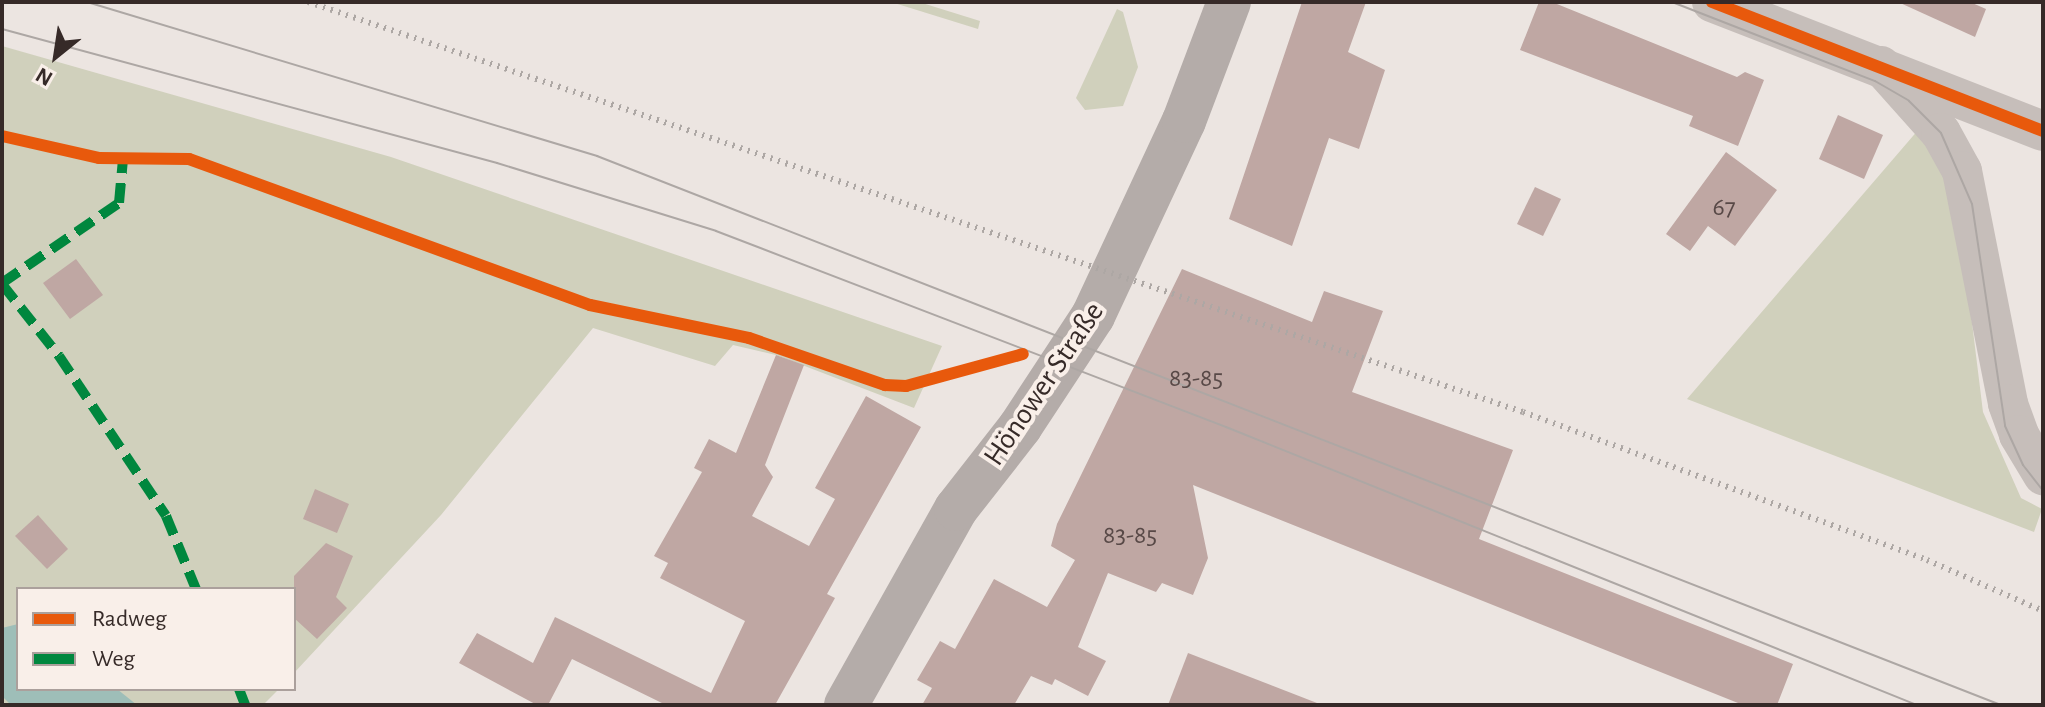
<!DOCTYPE html>
<html>
<head>
<meta charset="utf-8">
<style>
  body { margin:0 }
  #map { position:relative; width:2045px; height:707px; overflow:hidden; background:#ece5e1; font-family:"Alegreya Sans",sans-serif }
  div>[style] { position:absolute }
  [style*='--x'] { left:calc(var(--x)*1px); top:calc(var(--y)*1px); width:calc(var(--w)*1px); rotate:calc(var(--a)*1deg) }
  .green>* { inset:0; background:#d0d0bc }
  .water>* { inset:0; background:#9ebeb8 }
  .building>* { inset:0; background:#bfa7a3 }
  .minor>* { height:40px; margin:-20px; padding:0 20px; transform-origin:20px; border-radius:20px; background:#c6beba }
  .major>* { height:44px; margin:-22px; padding:0 22px; transform-origin:22px; border-radius:22px; background:#b4aca9 }
  .tram>* { height:2px; margin:-1px; padding:0 1px; transform-origin:1px; border-radius:1px; background:#ada7a4 }
  .rail>* { height:6px; margin-top:-3px; transform-origin:0; background:repeating-linear-gradient(90deg,#ada7a4 0 2px,transparent 0 8px) }
  .quiet>* { height:10px; margin-top:-5px; transform-origin:0; background:repeating-linear-gradient(90deg,#00873e 0 20px,transparent 0 30px) }
  .cycleway>* { height:12px; margin:-6px; padding:0 6px; transform-origin:6px; border-radius:6px; background:#e8590c }
  span { translate:-50% -50%; white-space:nowrap; text-align:center; line-height:1.15; -webkit-text-stroke:8px #f9efe9; paint-order:stroke }
  .number-label { font-size:26px; color:#584947 }
  .number-label span { -webkit-text-stroke-width:0 }
  .street-label { font-size:30px; color:#362a28 }
  .frame { position:absolute; inset:0; border:4px solid #362a28; pointer-events:none }
  .legend { position:absolute; left:16px; top:587px; width:280px; height:104px; box-sizing:border-box; background:#f9efe9; border:2px solid #aba09c; margin:0; padding:10px 14px; list-style:none; font-size:24px; color:#362a28 }
  .legend li { display:flex; align-items:center; gap:16px; height:40px }
  .legend b { width:40px; border:2px solid #aba09c }
  .north { position:absolute; left:16px; top:16px; width:80px; height:80px; -webkit-text-stroke:6px #f9efe9; paint-order:stroke; rotate:210deg; font-size:22px; font-weight:700; line-height:32px; text-align:center; color:#362a28 }
  .north::after { content:''; display:block; margin:auto; width:28px; height:36px; background:#362a28; clip-path:polygon(50% 0,100% 100%,50% 72%,0 100%) }
</style>
</head>
<body>
<div id="map">
  <div class="green">
    <i style="clip-path:polygon(891px 2px,919px 2px,980px 21px,978px 29px)"></i>
    <i style="clip-path:polygon(1117px 9px,1123px 12px,1138px 67px,1123px 106px,1085px 110px,1076px 98px)"></i>
    <i style="clip-path:polygon(2px 46px,391px 157px,942px 346px,914px 408px,776px 355px,733px 345px,715px 366px,593px 328px,441px 515px,294px 673px,294px 589px,18px 589px,18px 689px,279px 689px,263px 705px,2px 705px)"></i>
    <i style="clip-path:polygon(1919px 129px,1941px 159px,1959px 217px,1983px 412px,2021px 498px,2042px 509px,2034px 532px,1687px 399px)"></i>
  </div>
  <div class="water">
    <i style="clip-path:polygon(18px 624px,18px 689px,117px 689px,137px 705px,11px 705px,2px 696px,2px 628px)"></i>
  </div>
  <div class="building">
    <i style="clip-path:polygon(1302px 2px,1366px 2px,1348px 52px,1385px 70px,1359px 149px,1329px 138px,1292px 246px,1229px 219px)"></i>
    <i style="clip-path:polygon(1539px 2px,1552px 2px,1737px 77px,1745px 72px,1764px 80px,1738px 146px,1689px 126px,1693px 116px,1520px 50px)"></i>
    <i style="clip-path:polygon(1898px 2px,1970px 2px,1986px 9px,1975px 37px)"></i>
    <i style="clip-path:polygon(1838px 115px,1883px 135px,1864px 179px,1819px 159px)"></i>
    <i style="clip-path:polygon(1726px 152px,1777px 190px,1735px 246px,1708px 226px,1690px 251px,1666px 234px)"></i>
    <i style="clip-path:polygon(1535px 187px,1561px 199px,1543px 236px,1517px 224px)"></i>
    <i style="clip-path:polygon(76px 259px,103px 295px,70px 319px,43px 283px)"></i>
    <i style="clip-path:polygon(1182px 269px,1312px 322px,1324px 291px,1383px 311px,1352px 392px,1513px 450px,1479px 539px,1793px 664px,1777px 705px,1743px 705px,1193px 485px,1208px 558px,1193px 595px,1162px 583px,1156px 592px,1108px 573px,1078px 647px,1106px 661px,1088px 696px,1055px 679px,1052px 685px,1031px 676px,1014px 705px,922px 705px,932px 688px,917px 680px,940px 641px,955px 649px,994px 579px,1047px 607px,1075px 560px,1051px 546px,1057px 524px)"></i>
    <i style="clip-path:polygon(776px 355px,804px 365px,765px 465px,773px 477px,752px 516px,809px 546px,835px 499px,815px 488px,866px 396px,921px 427px,827px 594px,835px 598px,775px 705px,666px 705px,572px 659px,548px 705px,537px 705px,459px 663px,477px 633px,533px 663px,555px 617px,711px 693px,745px 621px,660px 578px,668px 563px,654px 556px,702px 472px,694px 468px,709px 439px,736px 453px)"></i>
    <i style="clip-path:polygon(315px 489px,349px 504px,337px 533px,303px 519px)"></i>
    <i style="clip-path:polygon(38px 515px,68px 549px,47px 569px,15px 536px)"></i>
    <i style="clip-path:polygon(326px 543px,353px 556px,336px 597px,347px 608px,317px 639px,294px 618px,294px 576px)"></i>
    <i style="clip-path:polygon(1188px 653px,1317px 703px,1316px 705px,1168px 705px)"></i>
  </div>
  <div class="minor">
    <i style="--x:1712;--y:2;--w:355;--a:21.3"></i>
    <i style="--x:1881;--y:66;--w:90;--a:48.2"></i>
    <i style="--x:1941;--y:133;--w:43;--a:61.1"></i>
    <i style="--x:1962;--y:171;--w:237;--a:78.8"></i>
    <i style="--x:2008;--y:404;--w:33;--a:70"></i>
    <i style="--x:2019;--y:435;--w:47;--a:59"></i>
  </div>
  <div class="major">
    <i style="--x:846;--y:705;--w:225;--a:-60.7"></i>
    <i style="--x:956;--y:509;--w:104;--a:-52"></i>
    <i style="--x:1020;--y:427;--w:133;--a:-56.7"></i>
    <i style="--x:1093;--y:316;--w:215;--a:-65"></i>
    <i style="--x:1184;--y:121;--w:127;--a:-69.3"></i>
  </div>
  <div class="tram">
    <i style="--x:87;--y:2;--w:533;--a:16.8"></i>
    <i style="--x:597;--y:156;--w:1508;--a:21.36"></i>
    <i style="--x:1672;--y:2;--w:218;--a:21.3"></i>
    <i style="--x:1875;--y:81;--w:39;--a:30"></i>
    <i style="--x:1909;--y:101;--w:45;--a:45"></i>
    <i style="--x:1941;--y:133;--w:77;--a:66.4"></i>
    <i style="--x:1972;--y:204;--w:224;--a:81.5"></i>
    <i style="--x:2005;--y:426;--w:43;--a:65.2"></i>
    <i style="--x:2023;--y:465;--w:33;--a:52"></i>
    <i style="--x:1719;--y:2;--w:348;--a:21.3"></i>
    <i style="--x:2;--y:29;--w:513;--a:15.15"></i>
    <i style="--x:497;--y:163;--w:229;--a:17.2"></i>
    <i style="--x:716;--y:231;--w:546;--a:21.02"></i>
    <i style="--x:1226;--y:427;--w:745;--a:21.92"></i>
  </div>
  <div class="rail">
    <i style="--x:308;--y:2;--w:1282;--a:18.65"></i>
    <i style="--x:1523;--y:412;--w:430;--a:20.1"></i>
    <i style="--x:1927;--y:560;--w:127;--a:23.7"></i>
  </div>
  <div class="quiet">
    <i style="--x:2;--y:283;--w:142;--a:-34.4"></i>
    <i style="--x:119;--y:203;--w:44;--a:-84.8"></i>
    <i style="--x:2;--y:284;--w:92;--a:51.6"></i>
    <i style="--x:59;--y:356;--w:192;--a:56.2"></i>
    <i style="--x:166;--y:516;--w:79;--a:67.7"></i>
    <i style="--x:239;--y:689;--w:17;--a:69"></i>
  </div>
  <div class="cycleway">
    <i style="--x:1712;--y:2;--w:355;--a:21.3"></i>
    <i style="--x:2;--y:136;--w:99;--a:12.8"></i>
    <i style="--x:99;--y:158;--w:90;--a:0.6"></i>
    <i style="--x:189;--y:159;--w:427;--a:20"></i>
    <i style="--x:590;--y:305;--w:162;--a:11.7"></i>
    <i style="--x:749;--y:338;--w:144;--a:19.1"></i>
    <i style="--x:885;--y:385;--w:21;--a:3"></i>
    <i style="--x:906;--y:386;--w:121;--a:-15.3"></i>
  </div>
  <div class="number-label">
    <span style="left:1724px;top:208px">67</span>
    <span style="left:1196px;top:379px">83-85</span>
    <span style="left:1130px;top:536px">83-85</span>
  </div>
  <div class="street-label">
    <span style="left:1044px;top:384px;rotate:-56deg">Hönower Straße</span>
  </div>
  <div class="frame"></div>
  <ul class="legend">
  <li><b style="height:10px;background:#e8590c"></b>Radweg</li>
  <li><b style="height:10px;background:#00873e"></b>Weg</li>
  </ul>
  <div class="north">N</div>
</div>
</body>
</html>
